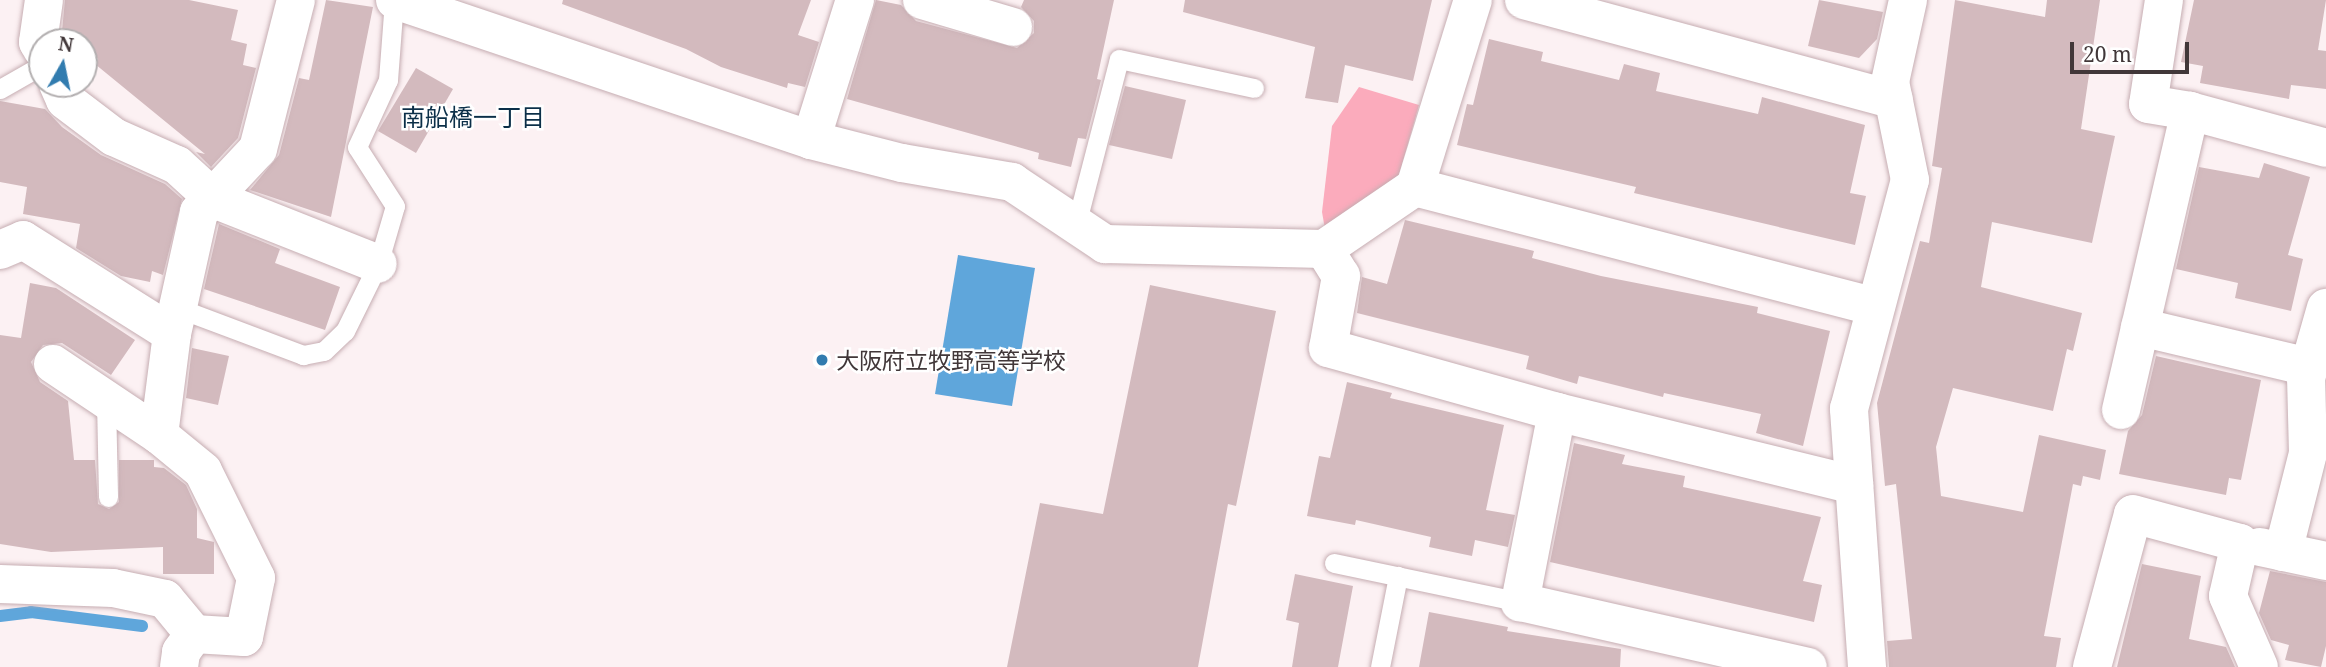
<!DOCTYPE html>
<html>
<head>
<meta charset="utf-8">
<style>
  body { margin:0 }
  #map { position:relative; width:2326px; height:667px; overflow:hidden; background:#fcf1f3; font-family:"Noto Serif","Noto Sans JP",serif }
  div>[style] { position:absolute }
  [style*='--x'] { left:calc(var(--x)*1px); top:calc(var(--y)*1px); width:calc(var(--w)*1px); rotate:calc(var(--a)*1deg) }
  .green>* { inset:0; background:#fbabbc }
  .water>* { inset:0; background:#5fa6db }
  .stream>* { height:12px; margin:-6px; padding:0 6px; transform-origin:6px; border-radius:6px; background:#5fa6db }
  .building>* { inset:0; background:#d3babe }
  .roads { filter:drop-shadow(0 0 2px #c6adb2) drop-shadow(0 0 2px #c6adb2) }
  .service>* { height:19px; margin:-9.5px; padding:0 9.5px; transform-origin:9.5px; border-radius:9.5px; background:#fff }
  .minor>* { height:38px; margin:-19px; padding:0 19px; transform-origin:19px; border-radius:19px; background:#fff }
  .dots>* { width:19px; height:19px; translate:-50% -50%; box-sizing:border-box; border:4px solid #fff; border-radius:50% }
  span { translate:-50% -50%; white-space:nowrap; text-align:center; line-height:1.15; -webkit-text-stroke:5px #fff; paint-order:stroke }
  .poi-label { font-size:23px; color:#413739 }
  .left { translate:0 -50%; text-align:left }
  .neighbourhood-label { font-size:24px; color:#0b2f48 }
  .north { position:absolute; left:28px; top:28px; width:70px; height:70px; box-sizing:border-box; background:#fff; border:2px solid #b3afb0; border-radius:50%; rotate:9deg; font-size:19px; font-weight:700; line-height:28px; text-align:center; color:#413739 }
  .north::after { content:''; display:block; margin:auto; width:24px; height:32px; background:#327caf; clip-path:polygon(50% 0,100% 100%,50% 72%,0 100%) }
  .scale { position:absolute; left:2070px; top:42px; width:119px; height:32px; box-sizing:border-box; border:4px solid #413739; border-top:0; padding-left:9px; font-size:21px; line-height:24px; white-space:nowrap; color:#413739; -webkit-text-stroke:5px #fff; paint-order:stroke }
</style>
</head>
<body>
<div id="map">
  <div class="green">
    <i style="clip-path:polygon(1359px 87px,1419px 105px,1399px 175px,1325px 229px,1322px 212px,1332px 126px)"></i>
  </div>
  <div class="water">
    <i style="clip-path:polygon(958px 255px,1035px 268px,1012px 406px,935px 394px)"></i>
  </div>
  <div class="stream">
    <i style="--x:0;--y:616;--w:31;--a:-7"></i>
    <i style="--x:31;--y:612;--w:112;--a:7.2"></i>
  </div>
  <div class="building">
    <i style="clip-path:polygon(65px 0,189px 0,238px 10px,231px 40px,247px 44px,243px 65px,256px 68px,238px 138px,211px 167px,196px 152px,205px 154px,95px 64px,98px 59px,84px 48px,84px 42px,76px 42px,62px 31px)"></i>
    <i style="clip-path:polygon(326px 0,373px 7px,331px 217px,250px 190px,279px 155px,299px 78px,309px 80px)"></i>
    <i style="clip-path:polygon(563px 0,811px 0,798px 35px,819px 42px,805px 87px,788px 83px,787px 88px,721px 67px,686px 49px,562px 4px)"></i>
    <i style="clip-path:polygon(876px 0,901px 5px,916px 21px,1017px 48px,1034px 33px,1034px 21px,1021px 7px,1024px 0,1114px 0,1097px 79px,1101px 80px,1086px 139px,1078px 138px,1071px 167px,1038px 159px,1039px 153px,847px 99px)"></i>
    <i style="clip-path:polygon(1185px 0,1432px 0,1413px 81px,1345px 65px,1338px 103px,1305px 98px,1315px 47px,1183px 12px)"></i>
    <i style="clip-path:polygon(1819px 0,1883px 12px,1877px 39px,1859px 58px,1808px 46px)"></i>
    <i style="clip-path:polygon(1955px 0,2045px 17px,2047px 0,2100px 0,2081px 129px,2115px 136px,2092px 243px,1992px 222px,1981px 287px,2082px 313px,2073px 351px,2067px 349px,2053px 411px,1953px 388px,1936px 447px,1941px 496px,2023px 512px,2039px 435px,2106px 450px,2100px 480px,2083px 476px,2081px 486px,2073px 484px,2044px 636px,2061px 638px,2056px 667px,1889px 667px,1887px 641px,1912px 639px,1896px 484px,1885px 486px,1877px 403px,1920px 241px,1929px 243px,1942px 168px,1932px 166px)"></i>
    <i style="clip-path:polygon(2194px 0,2326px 0,2318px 50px,2326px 51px,2326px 89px,2291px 85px,2289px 99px,2200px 83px,2203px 66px,2181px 62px)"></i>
    <i style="clip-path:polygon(1489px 39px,1543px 52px,1541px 61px,1619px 80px,1624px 64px,1660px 73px,1656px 91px,1758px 114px,1762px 97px,1865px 125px,1850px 193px,1866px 196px,1855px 245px,1634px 193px,1636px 187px,1457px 145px,1467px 104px,1473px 105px)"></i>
    <i style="clip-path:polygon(416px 68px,453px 89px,416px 153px,378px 131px)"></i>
    <i style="clip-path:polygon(1125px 86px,1186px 100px,1172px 159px,1109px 145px)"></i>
    <i style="clip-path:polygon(0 101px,45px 109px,62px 127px,101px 155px,165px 184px,182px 199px,163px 275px,152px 271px,150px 282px,121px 276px,76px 248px,80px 224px,23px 214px,27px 187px,0 182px)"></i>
    <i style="clip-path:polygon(2264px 163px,2310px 177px,2288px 255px,2303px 259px,2291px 311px,2235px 298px,2238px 283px,2176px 269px,2199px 167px,2259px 178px)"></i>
    <i style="clip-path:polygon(1405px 220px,1534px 251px,1532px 258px,1601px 276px,1758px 307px,1757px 313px,1830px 331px,1803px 446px,1756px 433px,1761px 414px,1664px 393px,1663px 397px,1579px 376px,1577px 384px,1526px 369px,1529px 356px,1357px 313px,1362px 277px,1387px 284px)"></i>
    <i style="clip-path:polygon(219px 224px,280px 249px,275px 263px,340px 287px,325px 330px,204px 289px)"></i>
    <i style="clip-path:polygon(30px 283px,56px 288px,135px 340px,111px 375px,62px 343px,43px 345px,31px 362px,40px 382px,68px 401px,74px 460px,95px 460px,98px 504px,109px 509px,119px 502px,119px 460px,154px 460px,154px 467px,164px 468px,186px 485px,197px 509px,197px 538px,214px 542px,214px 574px,163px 574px,163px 547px,51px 552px,0 544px,0 335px,21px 338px)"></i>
    <i style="clip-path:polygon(1150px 285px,1276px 311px,1236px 506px,1228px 504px,1198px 667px,1007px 667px,1040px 503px,1103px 514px)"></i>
    <i style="clip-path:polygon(192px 348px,229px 356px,218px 405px,186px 398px)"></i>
    <i style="clip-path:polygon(2156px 356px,2261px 380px,2241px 480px,2229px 478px,2226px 495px,2119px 474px,2128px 431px,2142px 415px)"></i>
    <i style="clip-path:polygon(1347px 382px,1392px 393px,1390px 398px,1504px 425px,1486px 510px,1515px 515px,1508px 547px,1475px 540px,1472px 556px,1429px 547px,1431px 537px,1356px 520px,1355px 525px,1307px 516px,1319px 456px,1330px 458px)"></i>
    <i style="clip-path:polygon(1574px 443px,1625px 455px,1622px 464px,1685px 476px,1683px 487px,1821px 517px,1803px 581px,1822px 585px,1814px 622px,1550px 562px)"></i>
    <i style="clip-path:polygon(2142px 564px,2201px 576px,2189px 639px,2226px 647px,2235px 667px,2117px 667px)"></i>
    <i style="clip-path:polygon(2270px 571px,2326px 582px,2326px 646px,2321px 667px,2285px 660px,2289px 645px,2271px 640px,2259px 613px)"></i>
    <i style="clip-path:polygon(1295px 574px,1353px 586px,1338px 667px,1292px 667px,1299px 623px,1286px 620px)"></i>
    <i style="clip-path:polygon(1429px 612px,1508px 627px,1507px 631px,1621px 649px,1620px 667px,1419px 667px)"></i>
  </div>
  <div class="roads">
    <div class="service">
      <i style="--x:0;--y:89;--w:48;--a:-29.7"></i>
      <i style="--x:1076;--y:225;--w:171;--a:-75.5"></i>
      <i style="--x:1119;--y:59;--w:138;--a:12.1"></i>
      <i style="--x:178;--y:308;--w:134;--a:20.6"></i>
      <i style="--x:303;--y:355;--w:21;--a:-11"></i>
      <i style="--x:324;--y:351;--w:29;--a:-44"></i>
      <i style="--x:345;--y:331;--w:75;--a:-63.8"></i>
      <i style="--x:378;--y:264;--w:60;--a:-73.7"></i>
      <i style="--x:395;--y:206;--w:70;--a:-122.8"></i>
      <i style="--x:357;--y:147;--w:74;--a:-65.2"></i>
      <i style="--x:388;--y:80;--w:80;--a:-85.7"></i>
      <i style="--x:106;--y:400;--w:97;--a:88.8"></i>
      <i style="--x:1334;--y:563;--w:190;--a:11.8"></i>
      <i style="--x:1380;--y:667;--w:93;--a:-78.8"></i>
    </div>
    <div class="minor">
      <i style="--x:395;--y:0;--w:439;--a:18.6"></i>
      <i style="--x:811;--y:140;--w:147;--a:-72.6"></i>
      <i style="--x:922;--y:0;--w:95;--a:16.5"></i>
      <i style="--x:1524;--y:0;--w:383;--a:15.1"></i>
      <i style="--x:2164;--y:0;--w:105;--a:98.7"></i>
      <i style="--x:2148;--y:104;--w:43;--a:9.5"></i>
      <i style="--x:2190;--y:111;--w:141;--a:15.2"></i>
      <i style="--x:42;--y:49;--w:8;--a:-120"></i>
      <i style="--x:38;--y:42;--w:42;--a:-81.9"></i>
      <i style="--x:58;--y:84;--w:17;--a:66"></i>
      <i style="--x:65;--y:100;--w:61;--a:37.1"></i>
      <i style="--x:114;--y:137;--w:69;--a:24"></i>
      <i style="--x:177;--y:165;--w:50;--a:42.6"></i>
      <i style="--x:214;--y:199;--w:176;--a:21.6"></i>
      <i style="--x:811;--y:140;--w:94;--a:14.2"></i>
      <i style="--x:902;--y:163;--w:112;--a:9.8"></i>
      <i style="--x:1012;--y:182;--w:112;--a:33.7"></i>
      <i style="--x:1105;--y:244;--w:219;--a:1.3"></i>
      <i style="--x:1324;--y:249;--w:32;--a:58"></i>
      <i style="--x:1341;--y:276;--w:73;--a:100.2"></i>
      <i style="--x:1328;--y:348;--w:238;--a:15.6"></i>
      <i style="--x:1557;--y:412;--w:194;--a:101"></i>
      <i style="--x:1520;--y:602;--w:295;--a:12.7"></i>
      <i style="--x:1415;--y:187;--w:476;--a:14.6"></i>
      <i style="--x:1324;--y:249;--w:110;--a:-34.3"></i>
      <i style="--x:1415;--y:187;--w:196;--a:-72.8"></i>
      <i style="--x:0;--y:250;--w:25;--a:-23"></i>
      <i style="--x:23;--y:240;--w:176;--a:32.2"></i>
      <i style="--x:2140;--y:327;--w:174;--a:13.3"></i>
      <i style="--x:53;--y:364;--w:128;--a:33.8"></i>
      <i style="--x:2121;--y:410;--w:307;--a:-77"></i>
      <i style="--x:1557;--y:412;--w:306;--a:13.8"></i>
      <i style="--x:2260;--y:547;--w:67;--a:12"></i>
      <i style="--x:2283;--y:552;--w:102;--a:-75.8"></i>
      <i style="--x:2308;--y:453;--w:75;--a:-91.5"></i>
      <i style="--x:2306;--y:378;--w:73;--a:-74.1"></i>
      <i style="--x:0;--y:584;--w:113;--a:2"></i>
      <i style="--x:113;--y:588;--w:53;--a:11.9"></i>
      <i style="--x:165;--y:599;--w:45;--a:50.4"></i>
      <i style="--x:194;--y:634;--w:50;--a:3.4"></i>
      <i style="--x:244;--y:637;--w:60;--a:-78.5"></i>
      <i style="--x:256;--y:578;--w:119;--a:-116.4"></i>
      <i style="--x:203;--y:471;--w:57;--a:-140.7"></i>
      <i style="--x:159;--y:435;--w:102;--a:-82.7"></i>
      <i style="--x:172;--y:334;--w:125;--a:-77.5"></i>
      <i style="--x:199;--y:212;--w:86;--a:-46.9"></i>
      <i style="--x:258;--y:149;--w:154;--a:-75.7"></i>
      <i style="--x:179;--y:667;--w:15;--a:-82"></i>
      <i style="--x:181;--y:652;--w:22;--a:-54"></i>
      <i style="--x:1867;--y:667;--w:259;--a:-94"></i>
      <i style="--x:1849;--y:409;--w:237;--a:-75.1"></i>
      <i style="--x:1910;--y:180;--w:100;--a:-101.5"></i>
      <i style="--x:1890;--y:82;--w:84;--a:-77.6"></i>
      <i style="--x:2092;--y:667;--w:158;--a:-75"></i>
      <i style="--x:2133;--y:514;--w:111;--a:15.2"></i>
      <i style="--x:2240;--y:543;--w:54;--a:102.8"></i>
      <i style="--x:2228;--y:596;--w:77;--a:66.4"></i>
    </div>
  </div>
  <div class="dots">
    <i style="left:822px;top:360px;background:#327caf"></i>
  </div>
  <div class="poi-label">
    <span class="left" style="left:836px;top:360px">大阪府立牧野高等学校</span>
  </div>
  <div class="neighbourhood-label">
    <span style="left:473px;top:117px">南船橋一丁目</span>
  </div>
  <div class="north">N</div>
  <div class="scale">20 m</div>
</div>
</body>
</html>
